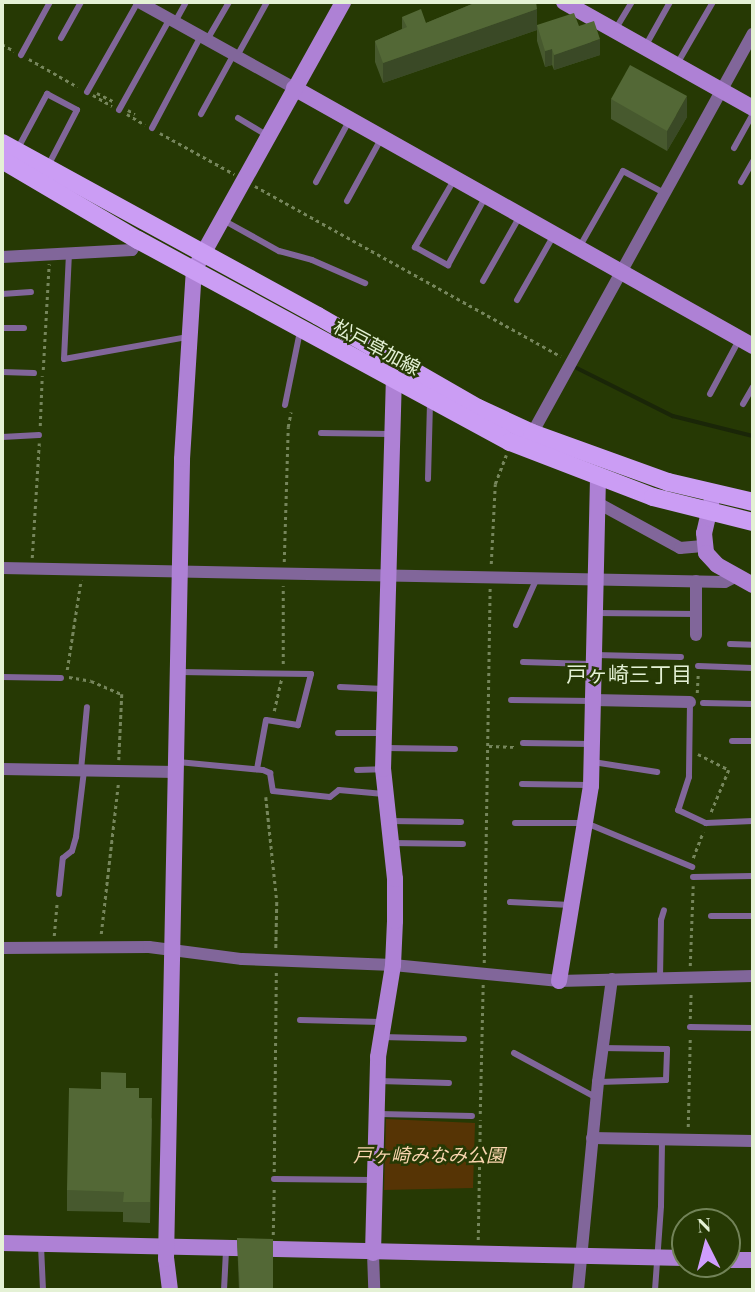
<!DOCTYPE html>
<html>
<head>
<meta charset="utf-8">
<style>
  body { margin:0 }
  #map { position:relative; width:755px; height:1292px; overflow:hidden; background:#263904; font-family:"Playfair Display","Noto Sans JP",serif }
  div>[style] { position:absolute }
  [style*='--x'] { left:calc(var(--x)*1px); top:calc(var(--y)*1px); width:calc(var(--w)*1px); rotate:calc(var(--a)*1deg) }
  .green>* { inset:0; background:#563405 }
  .stream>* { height:3.5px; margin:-1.75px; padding:0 1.75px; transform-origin:1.75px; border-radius:1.75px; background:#1a2608 }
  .path>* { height:2.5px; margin-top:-1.25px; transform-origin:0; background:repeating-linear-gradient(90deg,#76865c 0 3.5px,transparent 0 7px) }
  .lane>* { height:6px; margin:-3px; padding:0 3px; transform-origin:3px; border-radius:3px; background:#81669a }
  .street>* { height:12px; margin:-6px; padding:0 6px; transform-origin:6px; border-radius:6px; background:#81669a }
  .secondary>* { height:16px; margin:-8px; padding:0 8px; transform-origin:8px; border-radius:8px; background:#ae81d5 }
  .primary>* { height:18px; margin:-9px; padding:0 9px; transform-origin:9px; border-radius:9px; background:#cb9df4 }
  .wall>* { inset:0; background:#47592e }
  .shaded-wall>* { inset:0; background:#3a4926 }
  .building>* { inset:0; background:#536836 }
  span { translate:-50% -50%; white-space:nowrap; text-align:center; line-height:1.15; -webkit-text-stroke:5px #263904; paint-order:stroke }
  .street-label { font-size:19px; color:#e4f1d5 }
  .park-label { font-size:19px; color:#f8d4ae; font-style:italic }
  .neighbourhood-label { font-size:21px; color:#e4f1d5 }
  .frame { position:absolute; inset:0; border:4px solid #e4f1d5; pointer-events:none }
  .north { position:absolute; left:671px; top:1208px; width:70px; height:70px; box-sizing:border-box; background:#263904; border:2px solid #728358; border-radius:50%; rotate:354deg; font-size:19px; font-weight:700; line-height:28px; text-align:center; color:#e4f1d5 }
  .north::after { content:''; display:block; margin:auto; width:24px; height:32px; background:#d09dfe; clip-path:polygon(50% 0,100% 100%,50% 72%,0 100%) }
</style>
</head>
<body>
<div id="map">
  <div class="green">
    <i style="clip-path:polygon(386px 1119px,475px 1123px,473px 1188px,384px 1190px)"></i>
  </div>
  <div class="stream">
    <i style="--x:577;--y:368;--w:107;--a:26.6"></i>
    <i style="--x:673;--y:416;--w:82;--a:14"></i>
  </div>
  <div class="path">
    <i style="--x:2;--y:44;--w:14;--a:30"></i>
    <i style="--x:29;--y:59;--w:56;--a:29.7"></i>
    <i style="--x:97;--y:93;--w:18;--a:27"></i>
    <i style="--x:93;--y:95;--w:22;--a:30"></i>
    <i style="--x:128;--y:110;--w:8;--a:30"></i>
    <i style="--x:127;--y:114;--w:21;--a:31"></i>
    <i style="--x:160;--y:133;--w:85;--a:29"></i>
    <i style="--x:255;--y:186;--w:350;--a:29.1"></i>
    <i style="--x:43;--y:370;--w:106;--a:-86.8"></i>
    <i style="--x:40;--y:426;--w:50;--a:-87.7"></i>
    <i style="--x:32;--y:558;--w:115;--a:-86.5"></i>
    <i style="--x:284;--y:562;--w:135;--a:-88.3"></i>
    <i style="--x:288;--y:427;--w:15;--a:-79"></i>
    <i style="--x:491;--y:564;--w:80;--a:-87.1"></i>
    <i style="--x:495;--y:484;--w:31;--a:-69"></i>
    <i style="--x:283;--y:664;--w:78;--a:-90"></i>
    <i style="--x:67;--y:670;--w:91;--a:-81.2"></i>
    <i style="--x:69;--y:677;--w:22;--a:10"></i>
    <i style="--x:91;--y:681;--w:34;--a:23"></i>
    <i style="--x:122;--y:694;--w:66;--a:92.6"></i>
    <i style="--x:697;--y:693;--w:18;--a:-87"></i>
    <i style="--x:274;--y:711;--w:32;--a:-77"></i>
    <i style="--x:489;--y:746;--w:25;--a:2"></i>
    <i style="--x:698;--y:754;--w:35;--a:27"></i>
    <i style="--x:729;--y:770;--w:47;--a:112.7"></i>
    <i style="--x:266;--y:797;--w:106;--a:84"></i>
    <i style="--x:277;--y:902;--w:46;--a:91.2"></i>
    <i style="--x:693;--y:858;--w:28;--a:-69"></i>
    <i style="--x:101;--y:934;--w:151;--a:-83.5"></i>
    <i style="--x:54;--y:936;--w:32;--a:-85"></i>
    <i style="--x:484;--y:963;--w:375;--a:-89.1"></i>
    <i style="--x:690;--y:966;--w:80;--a:-87.9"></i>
    <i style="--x:690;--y:1019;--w:28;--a:-88"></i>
    <i style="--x:480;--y:1114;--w:130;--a:-88.7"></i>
    <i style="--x:688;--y:1127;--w:91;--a:-88.7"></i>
    <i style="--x:274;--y:1172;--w:200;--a:-89.4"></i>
    <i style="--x:273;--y:1235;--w:46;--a:-88.8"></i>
    <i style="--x:478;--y:1240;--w:120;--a:-89"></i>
  </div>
  <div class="lane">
    <i style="--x:175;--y:22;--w:23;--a:-61"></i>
    <i style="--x:615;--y:30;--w:33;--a:-59"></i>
    <i style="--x:61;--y:38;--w:41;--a:-60.9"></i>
    <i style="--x:207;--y:40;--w:44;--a:-59.9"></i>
    <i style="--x:646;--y:45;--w:49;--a:-60.8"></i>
    <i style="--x:21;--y:55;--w:60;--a:-61.3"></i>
    <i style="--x:237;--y:56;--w:62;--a:-60.9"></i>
    <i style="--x:677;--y:64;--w:72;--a:-59.9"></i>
    <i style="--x:87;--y:92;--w:103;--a:-60.5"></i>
    <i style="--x:119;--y:110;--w:103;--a:-60.9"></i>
    <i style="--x:201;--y:114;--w:68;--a:-61.2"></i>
    <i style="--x:238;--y:118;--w:35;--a:31"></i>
    <i style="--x:152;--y:128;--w:104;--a:-62"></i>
    <i style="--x:734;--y:148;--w:39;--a:-61"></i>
    <i style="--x:17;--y:150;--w:64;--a:-61.8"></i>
    <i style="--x:47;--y:94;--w:34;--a:28"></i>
    <i style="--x:77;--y:110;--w:63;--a:117.4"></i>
    <i style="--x:454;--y:180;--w:78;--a:120.2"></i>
    <i style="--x:415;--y:247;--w:38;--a:29"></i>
    <i style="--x:448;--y:265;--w:79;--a:-61.2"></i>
    <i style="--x:316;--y:182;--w:69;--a:-61.6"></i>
    <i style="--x:741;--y:182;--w:24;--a:-60"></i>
    <i style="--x:347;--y:201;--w:71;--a:-61.3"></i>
    <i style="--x:223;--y:220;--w:64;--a:29"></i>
    <i style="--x:279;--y:251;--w:34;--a:15"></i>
    <i style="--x:312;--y:260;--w:58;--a:23.5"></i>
    <i style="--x:580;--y:246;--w:86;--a:-60.2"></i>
    <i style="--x:623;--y:171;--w:47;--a:28.2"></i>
    <i style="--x:69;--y:253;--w:106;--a:92.7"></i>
    <i style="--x:64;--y:359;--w:126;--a:-10.1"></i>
    <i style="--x:483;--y:281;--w:75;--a:-60.4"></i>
    <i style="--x:2;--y:294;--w:29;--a:-4"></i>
    <i style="--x:517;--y:300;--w:75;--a:-60.4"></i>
    <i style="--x:2;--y:328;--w:22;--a:0"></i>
    <i style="--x:2;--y:372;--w:32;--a:2"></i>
    <i style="--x:710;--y:394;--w:61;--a:-61.8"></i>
    <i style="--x:743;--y:404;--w:20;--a:-60"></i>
    <i style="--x:285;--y:405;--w:76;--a:-78.5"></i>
    <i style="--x:321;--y:433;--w:69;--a:0.8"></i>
    <i style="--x:2;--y:437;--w:37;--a:-3"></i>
    <i style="--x:428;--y:479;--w:79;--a:-88.5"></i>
    <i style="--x:596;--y:613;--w:100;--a:0.6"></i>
    <i style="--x:516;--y:625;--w:49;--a:-66"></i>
    <i style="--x:730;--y:644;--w:23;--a:2"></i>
    <i style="--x:595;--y:655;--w:86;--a:1.3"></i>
    <i style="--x:523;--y:662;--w:68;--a:1.7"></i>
    <i style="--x:698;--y:666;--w:55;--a:2.1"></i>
    <i style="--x:180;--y:672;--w:131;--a:0.9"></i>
    <i style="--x:311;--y:674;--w:53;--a:104.3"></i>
    <i style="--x:298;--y:725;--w:32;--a:-171"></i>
    <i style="--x:266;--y:720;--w:50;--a:100.4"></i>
    <i style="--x:2;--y:677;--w:59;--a:1"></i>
    <i style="--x:340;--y:687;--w:44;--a:2.6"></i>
    <i style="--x:511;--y:700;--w:82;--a:0.7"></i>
    <i style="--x:690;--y:702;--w:75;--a:90.8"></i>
    <i style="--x:689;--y:777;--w:35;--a:108"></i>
    <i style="--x:678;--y:810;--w:31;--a:25"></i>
    <i style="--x:706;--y:823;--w:47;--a:-2.4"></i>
    <i style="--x:703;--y:703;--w:50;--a:1.1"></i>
    <i style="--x:338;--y:733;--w:44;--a:0"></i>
    <i style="--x:732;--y:741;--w:21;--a:0"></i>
    <i style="--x:523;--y:743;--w:68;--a:0.8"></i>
    <i style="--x:386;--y:748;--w:69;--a:0.8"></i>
    <i style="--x:178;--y:762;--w:85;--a:5.4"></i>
    <i style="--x:263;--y:770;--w:8;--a:23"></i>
    <i style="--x:270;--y:773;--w:18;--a:81"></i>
    <i style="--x:273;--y:791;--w:57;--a:6"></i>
    <i style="--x:330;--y:797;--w:11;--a:-38"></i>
    <i style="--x:339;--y:790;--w:45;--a:5.1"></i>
    <i style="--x:593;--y:762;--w:65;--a:8.9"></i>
    <i style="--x:81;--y:770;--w:63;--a:-84.6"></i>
    <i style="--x:357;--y:770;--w:24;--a:-2"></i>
    <i style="--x:522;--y:784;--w:67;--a:0.9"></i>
    <i style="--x:389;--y:821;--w:72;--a:0.8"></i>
    <i style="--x:515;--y:823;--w:71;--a:0"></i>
    <i style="--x:586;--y:823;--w:115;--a:22.5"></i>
    <i style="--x:391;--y:843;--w:72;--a:0.8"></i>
    <i style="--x:693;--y:877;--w:60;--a:-1"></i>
    <i style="--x:59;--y:894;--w:36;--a:-84"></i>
    <i style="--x:63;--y:858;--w:11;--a:-38"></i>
    <i style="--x:72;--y:851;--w:15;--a:-74"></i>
    <i style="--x:76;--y:837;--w:66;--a:-83.1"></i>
    <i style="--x:510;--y:902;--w:60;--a:2.9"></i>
    <i style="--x:711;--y:916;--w:42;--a:0"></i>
    <i style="--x:660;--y:978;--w:58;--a:-89"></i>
    <i style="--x:661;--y:920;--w:10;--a:-73"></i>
    <i style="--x:300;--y:1020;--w:81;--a:1.4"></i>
    <i style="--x:690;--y:1027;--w:63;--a:0.9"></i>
    <i style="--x:382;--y:1037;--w:82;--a:1.4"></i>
    <i style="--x:514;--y:1053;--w:92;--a:28.5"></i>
    <i style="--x:379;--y:1081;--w:70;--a:1.6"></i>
    <i style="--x:598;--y:1082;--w:68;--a:-1.7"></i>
    <i style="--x:666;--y:1080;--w:31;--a:-88"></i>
    <i style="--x:667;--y:1049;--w:65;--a:-179.1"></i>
    <i style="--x:379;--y:1114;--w:93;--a:1.2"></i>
    <i style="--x:274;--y:1179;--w:99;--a:0.6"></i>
    <i style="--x:41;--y:1246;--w:44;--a:87.4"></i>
    <i style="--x:224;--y:1290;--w:40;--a:-87.1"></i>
    <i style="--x:655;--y:1290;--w:84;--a:-85.9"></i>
    <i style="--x:661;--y:1206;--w:66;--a:-89.1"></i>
  </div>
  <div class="street">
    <i style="--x:139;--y:2;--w:177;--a:29"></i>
    <i style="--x:2;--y:257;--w:130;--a:-3.1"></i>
    <i style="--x:132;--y:250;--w:12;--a:-59"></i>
    <i style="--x:529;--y:439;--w:463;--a:-61.1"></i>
    <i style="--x:596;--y:502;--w:96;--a:28.7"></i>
    <i style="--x:680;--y:548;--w:23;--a:-5"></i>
    <i style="--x:2;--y:568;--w:723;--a:1.11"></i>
    <i style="--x:725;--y:582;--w:13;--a:-27"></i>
    <i style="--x:696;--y:635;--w:54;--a:-90"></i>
    <i style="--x:593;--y:700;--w:97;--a:1.2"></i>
    <i style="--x:2;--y:769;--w:174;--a:1"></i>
    <i style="--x:2;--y:948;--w:147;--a:-0.4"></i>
    <i style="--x:149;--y:947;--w:94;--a:7.4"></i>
    <i style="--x:242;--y:959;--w:151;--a:2.3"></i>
    <i style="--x:393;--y:965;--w:167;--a:5.5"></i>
    <i style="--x:559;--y:981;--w:194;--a:-1.5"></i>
    <i style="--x:592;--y:1138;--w:161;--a:1.1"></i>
    <i style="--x:373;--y:1253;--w:37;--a:88"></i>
    <i style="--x:578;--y:1290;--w:209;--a:-84.5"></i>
    <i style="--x:598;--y:1082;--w:104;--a:-82.3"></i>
  </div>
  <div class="secondary">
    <i style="--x:564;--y:2;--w:217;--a:29.3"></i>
    <i style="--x:294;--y:88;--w:527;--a:29.34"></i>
    <i style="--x:712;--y:499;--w:35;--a:103"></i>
    <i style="--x:704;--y:533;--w:20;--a:84"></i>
    <i style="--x:706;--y:553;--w:16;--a:47"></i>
    <i style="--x:717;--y:565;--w:41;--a:29.1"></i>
    <i style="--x:559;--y:981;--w:198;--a:-80.7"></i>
    <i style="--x:591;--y:786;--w:308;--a:-88.7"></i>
    <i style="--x:2;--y:1243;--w:683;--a:1.26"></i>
    <i style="--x:373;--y:1253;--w:196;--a:-88.5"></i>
    <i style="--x:378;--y:1057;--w:93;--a:-80.7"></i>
    <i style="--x:393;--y:965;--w:44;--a:-87.4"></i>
    <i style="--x:395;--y:921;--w:42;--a:-90"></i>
    <i style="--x:395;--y:879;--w:111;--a:-96.2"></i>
    <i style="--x:383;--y:769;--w:389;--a:-88.4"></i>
    <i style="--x:727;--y:1260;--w:26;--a:0"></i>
    <i style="--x:170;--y:1290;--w:31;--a:-97"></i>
    <i style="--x:166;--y:1259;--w:800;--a:-88.85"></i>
    <i style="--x:182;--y:459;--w:189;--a:-86.4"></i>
    <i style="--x:194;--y:270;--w:307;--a:-60.9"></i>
  </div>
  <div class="primary">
    <i style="--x:2;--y:143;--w:360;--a:28.7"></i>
    <i style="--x:318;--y:316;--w:185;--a:29.9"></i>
    <i style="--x:478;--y:408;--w:60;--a:24.8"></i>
    <i style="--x:532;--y:433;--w:145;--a:19.8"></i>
    <i style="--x:668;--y:482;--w:87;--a:13.2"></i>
    <i style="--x:2;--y:160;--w:158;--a:30.5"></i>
    <i style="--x:138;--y:240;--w:423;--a:28.5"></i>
    <i style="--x:510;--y:442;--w:153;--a:21"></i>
    <i style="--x:653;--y:497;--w:103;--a:14"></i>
  </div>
  <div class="wall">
    <i style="clip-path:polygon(472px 2px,536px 2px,537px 25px,579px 26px,600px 55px,554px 70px,552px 65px,545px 67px,537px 41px,537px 30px,383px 83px,375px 62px,375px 41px,402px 29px,402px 17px,426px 23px,472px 4px)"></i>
    <i style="clip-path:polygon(611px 99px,687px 117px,667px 151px,611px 119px)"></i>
    <i style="clip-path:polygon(126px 1088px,139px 1098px,152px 1119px,150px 1223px,123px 1222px,123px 1212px,67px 1211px,67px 1190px,101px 1089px)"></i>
    <i style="clip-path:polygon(237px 1238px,273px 1290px,239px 1290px)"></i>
  </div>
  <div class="shaded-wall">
    <i style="clip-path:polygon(537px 9px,537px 30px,383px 83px,383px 63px)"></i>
    <i style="clip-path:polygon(600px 39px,600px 55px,554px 70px,554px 55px)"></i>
    <i style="clip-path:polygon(552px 49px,552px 65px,545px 67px,545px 51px)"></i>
    <i style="clip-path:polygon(687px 96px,687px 117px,667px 151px,667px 131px)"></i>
  </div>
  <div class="building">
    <i style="clip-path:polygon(477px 2px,536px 2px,537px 9px,383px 63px,375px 41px,407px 27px,402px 17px,421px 9px,426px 23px)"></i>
    <i style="clip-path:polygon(574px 13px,579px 26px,594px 21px,600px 39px,554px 55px,552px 49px,545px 51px,537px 25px)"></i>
    <i style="clip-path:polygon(630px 65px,687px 96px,667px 131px,611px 99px)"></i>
    <i style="clip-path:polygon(101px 1072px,126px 1073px,126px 1088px,139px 1088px,139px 1098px,152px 1098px,150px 1202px,123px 1202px,124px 1192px,67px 1190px,69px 1088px,101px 1089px)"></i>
    <i style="clip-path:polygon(237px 1238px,273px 1239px,273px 1290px,240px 1290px)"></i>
  </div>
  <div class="street-label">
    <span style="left:377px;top:347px;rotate:28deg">松戸草加線</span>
  </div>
  <div class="park-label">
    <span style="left:429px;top:1155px">戸ヶ崎みなみ公園</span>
  </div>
  <div class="neighbourhood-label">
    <span style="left:629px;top:673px">戸ヶ崎三丁目</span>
  </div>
  <div class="frame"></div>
  <div class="north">N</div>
</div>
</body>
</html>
